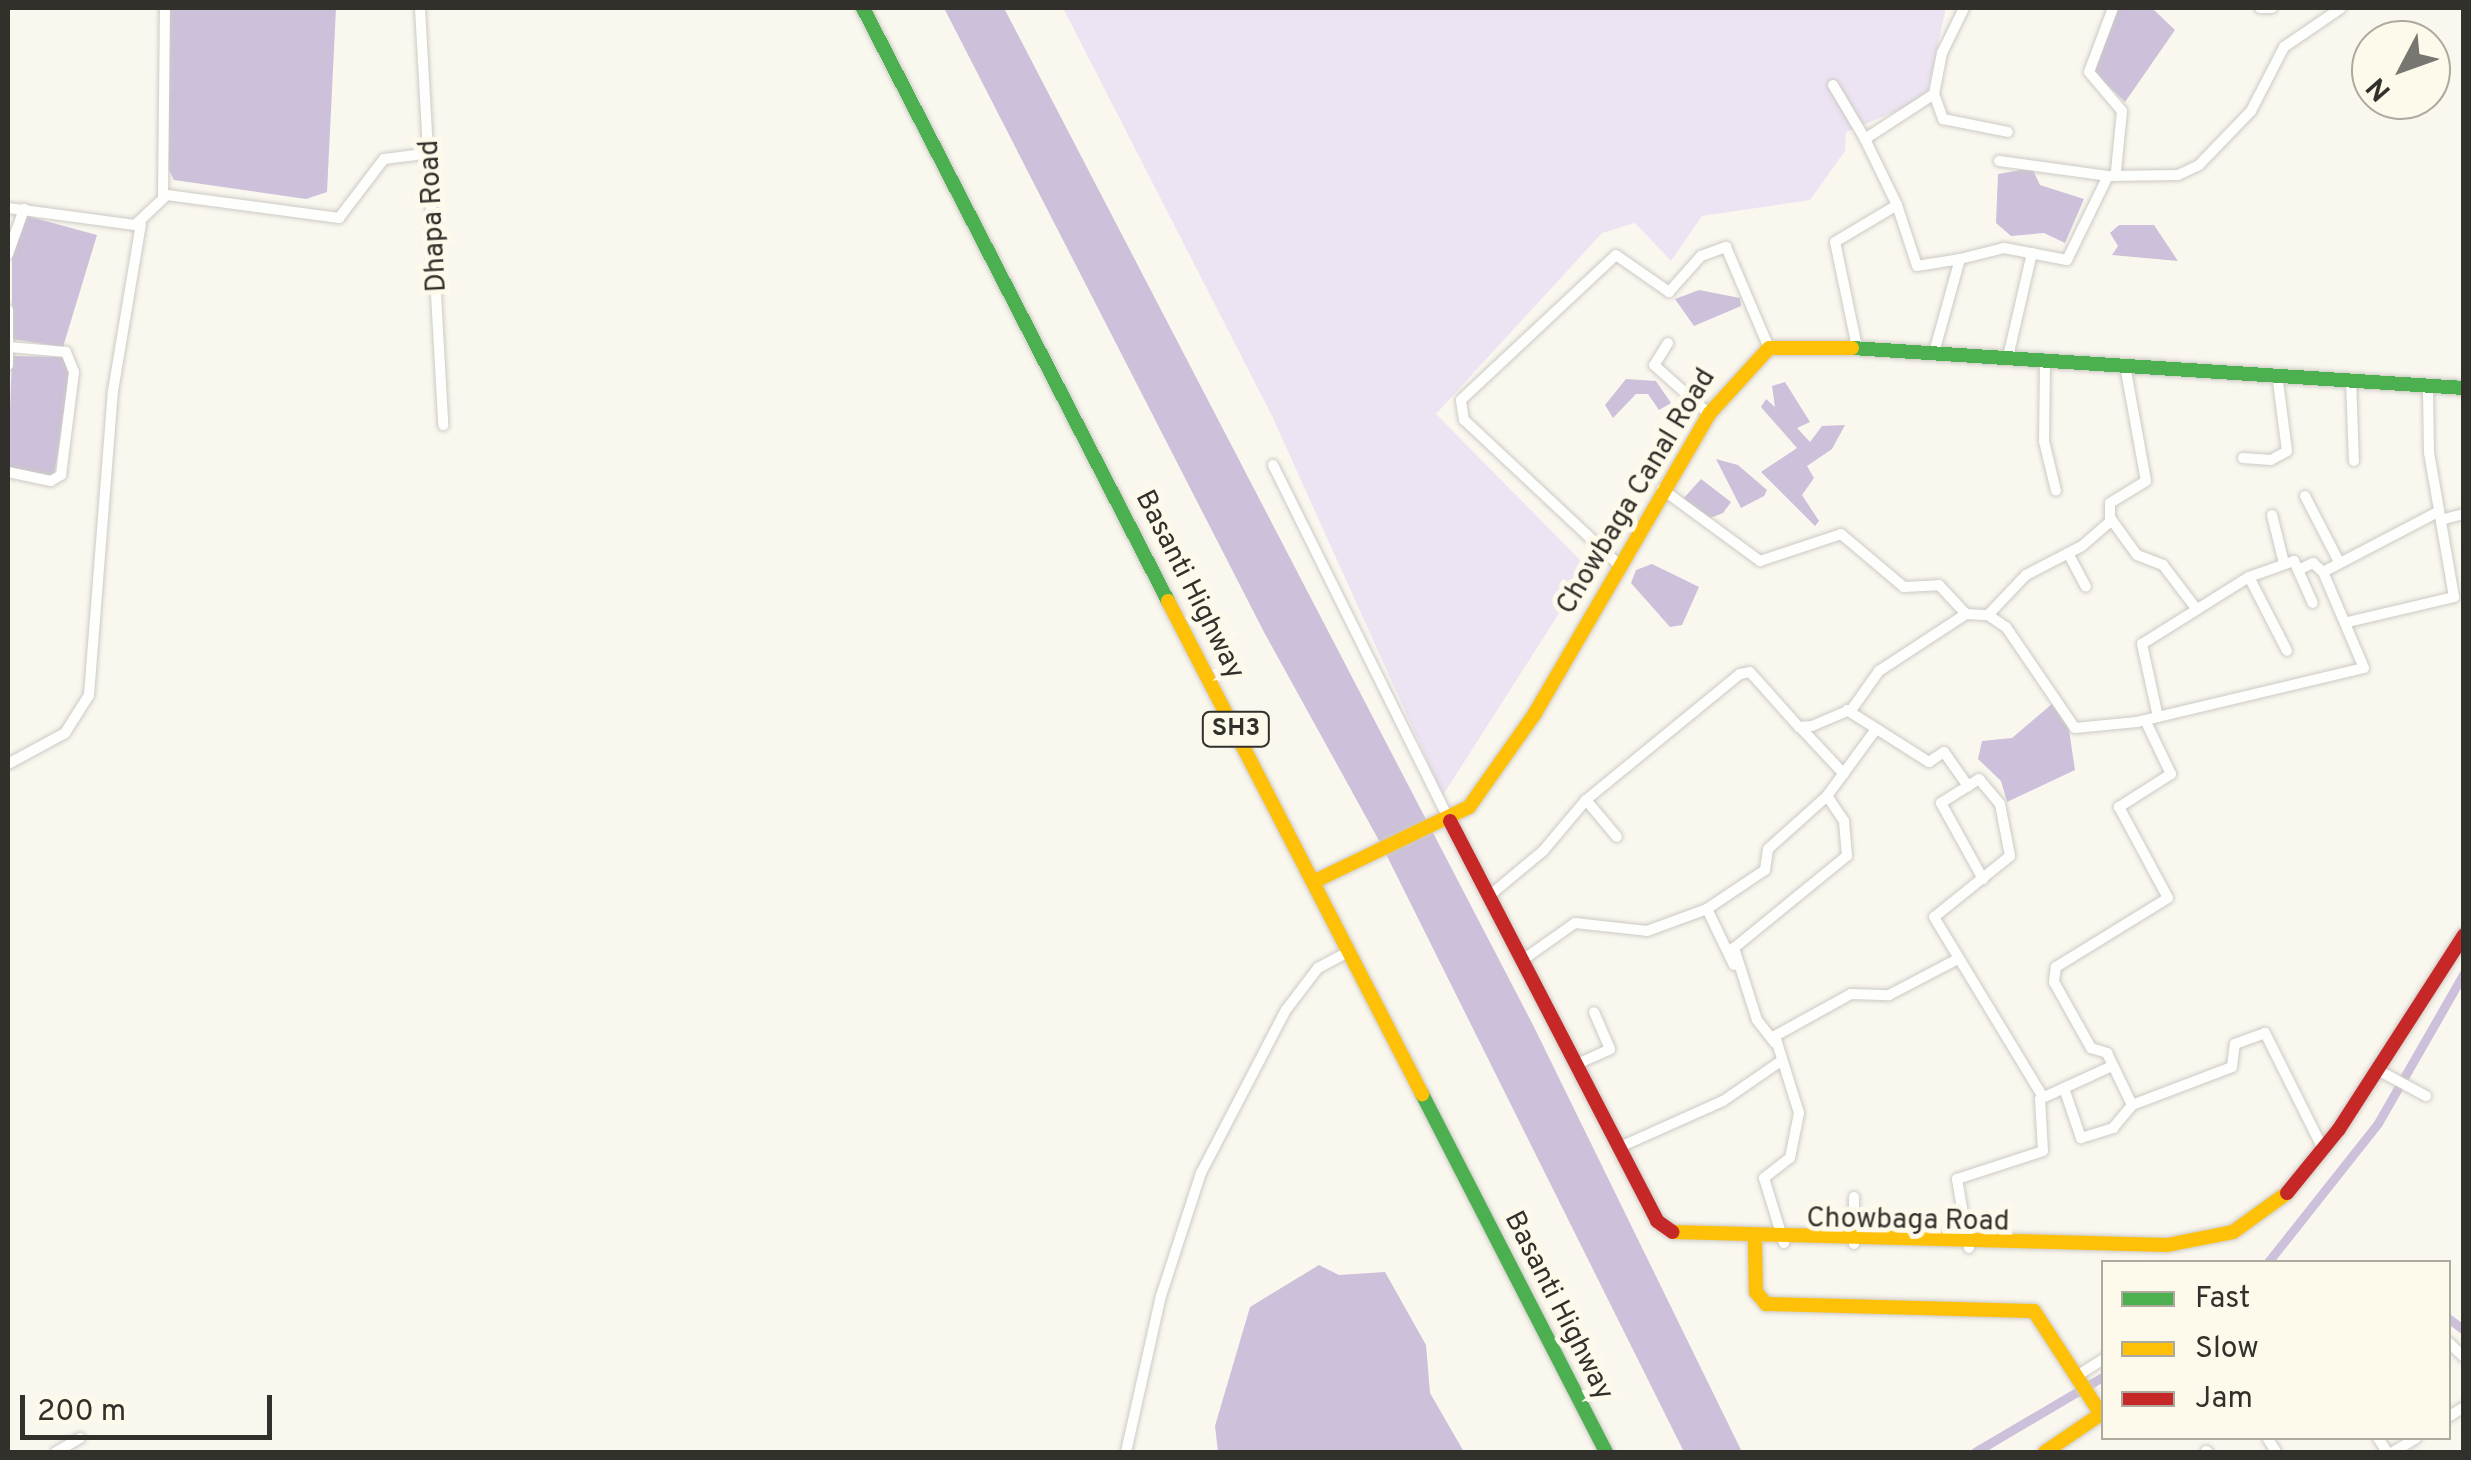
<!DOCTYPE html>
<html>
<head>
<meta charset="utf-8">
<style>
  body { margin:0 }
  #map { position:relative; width:2471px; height:1460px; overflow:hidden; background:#faf7ef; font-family:Overpass,sans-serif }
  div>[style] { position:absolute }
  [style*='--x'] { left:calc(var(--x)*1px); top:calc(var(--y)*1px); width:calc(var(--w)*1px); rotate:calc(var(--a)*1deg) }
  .green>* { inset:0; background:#ede4f3 }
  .water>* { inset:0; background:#cdc0da }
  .canal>* { height:9px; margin:-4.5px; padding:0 4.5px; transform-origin:4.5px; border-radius:4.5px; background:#cdc0da }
  .roads { filter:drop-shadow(0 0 2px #cccac4) drop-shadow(0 0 2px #cccac4) }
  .street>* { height:10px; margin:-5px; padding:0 5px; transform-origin:5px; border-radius:5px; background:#fefefd }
  .fast>* { height:14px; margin:-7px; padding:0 7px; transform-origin:7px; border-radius:7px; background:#4caf50 }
  .slow>* { height:14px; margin:-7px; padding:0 7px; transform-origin:7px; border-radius:7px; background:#ffc107 }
  .jam>* { height:14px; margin:-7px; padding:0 7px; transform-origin:7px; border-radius:7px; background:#c62828 }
  span { translate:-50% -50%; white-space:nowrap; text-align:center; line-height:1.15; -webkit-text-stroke:10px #fefaeb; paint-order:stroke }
  .shield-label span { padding:2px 8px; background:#fefaeb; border:2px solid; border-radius:8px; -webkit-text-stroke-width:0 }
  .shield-label { font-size:25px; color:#32302b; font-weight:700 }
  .street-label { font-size:28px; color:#32302b }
  .frame { position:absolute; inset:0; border:10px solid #32302b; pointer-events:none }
  .legend { position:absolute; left:2101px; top:1260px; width:350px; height:180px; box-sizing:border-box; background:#fefaeb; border:2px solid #aca99e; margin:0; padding:12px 18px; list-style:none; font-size:30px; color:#32302b }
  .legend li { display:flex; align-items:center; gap:20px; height:50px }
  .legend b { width:50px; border:2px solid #aca99e }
  .north { position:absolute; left:2351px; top:20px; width:100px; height:100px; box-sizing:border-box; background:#fefaeb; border:2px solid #aca99e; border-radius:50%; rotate:229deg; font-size:28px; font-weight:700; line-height:40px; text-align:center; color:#32302b }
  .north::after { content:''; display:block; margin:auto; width:35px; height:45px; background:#787670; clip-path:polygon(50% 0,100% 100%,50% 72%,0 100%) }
  .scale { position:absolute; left:20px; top:1395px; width:252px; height:45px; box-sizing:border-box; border:5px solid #32302b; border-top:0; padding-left:12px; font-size:30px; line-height:35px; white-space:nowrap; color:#32302b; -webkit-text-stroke:8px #fefaeb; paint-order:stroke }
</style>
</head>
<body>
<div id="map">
  <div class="green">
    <i style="clip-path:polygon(1063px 8px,1946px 8px,1926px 99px,1846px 132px,1845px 151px,1810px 200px,1702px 216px,1671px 261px,1635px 223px,1602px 233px,1436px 414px,1588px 568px,1443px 795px,1272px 416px)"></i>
  </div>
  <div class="water">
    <i style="clip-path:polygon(167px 8px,336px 8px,327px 192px,306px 199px,174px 180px,159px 151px)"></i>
    <i style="clip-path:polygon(944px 8px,1004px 8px,1534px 1027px,1742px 1452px,1684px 1452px,1382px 846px,1265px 634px)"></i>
    <i style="clip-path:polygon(2117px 8px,2152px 8px,2175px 30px,2125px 102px,2093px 71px)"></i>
    <i style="clip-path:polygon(2032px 168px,2040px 185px,2084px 199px,2065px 243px,2044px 233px,2011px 236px,1996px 223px,1998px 174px)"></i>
    <i style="clip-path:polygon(27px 216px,97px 235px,63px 347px,12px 339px,12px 258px)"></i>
    <i style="clip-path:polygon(2119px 225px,2154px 225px,2178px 261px,2112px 255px,2118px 246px,2110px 233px)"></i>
    <i style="clip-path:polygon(1699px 290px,1740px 298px,1741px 306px,1694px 326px,1675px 299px)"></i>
    <i style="clip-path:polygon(12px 356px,65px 357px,70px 372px,54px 477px,8px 470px)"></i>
    <i style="clip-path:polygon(1626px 379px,1656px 381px,1671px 403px,1659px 410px,1648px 394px,1636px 394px,1613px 418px,1605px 405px)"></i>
    <i style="clip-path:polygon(1785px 382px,1810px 422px,1797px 428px,1810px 442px,1822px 426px,1845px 425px,1832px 449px,1807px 466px,1814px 478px,1802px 495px,1819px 521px,1815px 526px,1761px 472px,1797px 448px,1761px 407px,1766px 399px,1775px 407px,1772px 386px)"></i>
    <i style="clip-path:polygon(1716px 459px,1738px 465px,1767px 490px,1764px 496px,1741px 508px)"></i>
    <i style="clip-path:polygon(1701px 479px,1731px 502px,1723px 513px,1710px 518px,1682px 500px)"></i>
    <i style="clip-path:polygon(1652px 564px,1699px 587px,1682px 625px,1670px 627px,1631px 583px,1636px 570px)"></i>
    <i style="clip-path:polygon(2052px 704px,2069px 730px,2075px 770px,2007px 802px,2001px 781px,1978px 759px,1982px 741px,2012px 738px)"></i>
    <i style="clip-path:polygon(1319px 1265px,1339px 1275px,1385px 1272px,1426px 1345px,1430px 1393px,1464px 1452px,1218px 1452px,1215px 1426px,1250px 1307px)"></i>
  </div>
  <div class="canal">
    <i style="--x:2268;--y:1262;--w:177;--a:-51.6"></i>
    <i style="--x:2378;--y:1123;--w:173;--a:-60.2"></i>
    <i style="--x:2448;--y:1318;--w:20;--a:37"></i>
    <i style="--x:1975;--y:1452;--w:150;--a:-30.5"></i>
  </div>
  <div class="roads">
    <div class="street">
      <i style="--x:420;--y:8;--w:418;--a:86.8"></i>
      <i style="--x:2113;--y:8;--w:68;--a:110.6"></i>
      <i style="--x:2089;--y:72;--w:51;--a:49.8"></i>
      <i style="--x:2122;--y:111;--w:60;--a:95.7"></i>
      <i style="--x:2260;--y:8;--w:12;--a:0"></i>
      <i style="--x:1833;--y:85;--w:63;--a:59.3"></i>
      <i style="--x:1934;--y:94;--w:27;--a:70"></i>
      <i style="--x:1943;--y:119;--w:66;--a:11.3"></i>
      <i style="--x:1999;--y:161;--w:110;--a:7.8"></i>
      <i style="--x:163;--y:196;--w:188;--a:-89.4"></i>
      <i style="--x:1897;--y:205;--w:64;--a:71.8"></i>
      <i style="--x:1917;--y:266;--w:44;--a:-9.2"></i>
      <i style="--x:8;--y:208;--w:128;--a:7.6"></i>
      <i style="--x:135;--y:225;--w:44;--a:-43.2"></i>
      <i style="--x:167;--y:195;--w:174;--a:7.6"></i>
      <i style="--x:339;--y:218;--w:74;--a:-52.7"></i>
      <i style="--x:384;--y:159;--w:48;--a:-7.1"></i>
      <i style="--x:8;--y:254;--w:48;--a:-70.4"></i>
      <i style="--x:8;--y:310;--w:55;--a:90"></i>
      <i style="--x:1668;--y:343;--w:26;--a:122"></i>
      <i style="--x:1654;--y:365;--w:74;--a:41.7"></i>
      <i style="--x:1857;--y:347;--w:107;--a:-101.8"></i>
      <i style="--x:1835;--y:242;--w:72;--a:-30.8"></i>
      <i style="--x:1897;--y:205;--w:73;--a:-115.9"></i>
      <i style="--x:1865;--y:139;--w:82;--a:-33.1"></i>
      <i style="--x:1934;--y:94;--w:42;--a:-79"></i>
      <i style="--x:1942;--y:53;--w:50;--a:-63.9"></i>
      <i style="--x:1935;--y:349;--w:93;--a:-74.5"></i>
      <i style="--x:1960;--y:259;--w:45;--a:-14"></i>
      <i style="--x:2004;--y:248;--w:64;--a:10.8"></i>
      <i style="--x:2067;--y:260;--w:93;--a:-64"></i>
      <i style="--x:2108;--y:176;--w:70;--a:-0.8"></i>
      <i style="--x:2178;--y:175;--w:23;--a:-25"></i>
      <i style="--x:2199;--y:165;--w:75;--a:-46.1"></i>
      <i style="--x:2251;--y:111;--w:72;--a:-62.7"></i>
      <i style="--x:2284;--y:47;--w:69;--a:-34.4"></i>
      <i style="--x:2008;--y:357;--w:107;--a:-77"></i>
      <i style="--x:2045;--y:362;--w:79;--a:90.7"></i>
      <i style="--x:2044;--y:441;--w:51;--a:76.5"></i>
      <i style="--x:2351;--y:380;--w:81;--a:87.9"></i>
      <i style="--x:2243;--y:458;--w:28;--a:4"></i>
      <i style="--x:2271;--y:460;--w:18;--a:-29"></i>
      <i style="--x:2287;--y:451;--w:78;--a:-97.4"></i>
      <i style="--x:1273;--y:465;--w:396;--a:63.6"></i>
      <i style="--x:8;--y:472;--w:44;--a:11.8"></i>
      <i style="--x:51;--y:481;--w:12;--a:-31"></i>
      <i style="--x:61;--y:475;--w:104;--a:-82.8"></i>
      <i style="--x:74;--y:372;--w:22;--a:-112"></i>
      <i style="--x:66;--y:352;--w:57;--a:-175"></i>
      <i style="--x:1662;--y:489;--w:122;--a:36.3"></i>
      <i style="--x:1760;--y:561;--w:85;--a:-18.4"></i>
      <i style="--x:1841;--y:534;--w:82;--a:40.1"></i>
      <i style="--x:1904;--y:587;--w:35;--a:-3"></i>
      <i style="--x:1939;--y:585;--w:40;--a:47"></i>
      <i style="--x:2305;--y:496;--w:74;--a:62.7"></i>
      <i style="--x:2272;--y:515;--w:49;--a:76"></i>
      <i style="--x:2111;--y:519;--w:44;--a:54.2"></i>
      <i style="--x:2137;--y:555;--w:28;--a:21"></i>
      <i style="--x:2163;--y:565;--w:53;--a:52.7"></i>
      <i style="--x:2441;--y:520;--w:24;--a:-15"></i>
      <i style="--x:2068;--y:553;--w:38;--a:62"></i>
      <i style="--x:1617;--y:563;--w:209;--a:-136.9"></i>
      <i style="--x:1464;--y:420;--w:20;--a:-99"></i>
      <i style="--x:1461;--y:400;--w:212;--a:-43.1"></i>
      <i style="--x:1616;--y:255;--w:65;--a:34.9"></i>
      <i style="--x:1669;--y:292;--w:48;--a:-48.4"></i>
      <i style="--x:1701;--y:256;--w:27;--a:-20"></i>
      <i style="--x:1726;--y:247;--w:110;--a:66.9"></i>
      <i style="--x:2298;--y:570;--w:36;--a:66"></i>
      <i style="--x:2249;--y:577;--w:83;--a:62.8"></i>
      <i style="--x:1988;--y:615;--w:55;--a:-46.5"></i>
      <i style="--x:2026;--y:575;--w:63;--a:-27.4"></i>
      <i style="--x:2082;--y:546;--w:37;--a:-41"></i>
      <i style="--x:2110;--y:522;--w:19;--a:-90"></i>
      <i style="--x:2110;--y:503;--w:42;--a:-31.4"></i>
      <i style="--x:2146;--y:481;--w:117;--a:-100.3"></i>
      <i style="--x:2348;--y:622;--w:109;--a:-13.3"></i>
      <i style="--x:2454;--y:597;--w:146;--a:-99.8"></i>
      <i style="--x:2429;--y:453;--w:67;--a:-90.9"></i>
      <i style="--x:1847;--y:710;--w:97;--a:32.4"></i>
      <i style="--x:1929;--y:762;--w:18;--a:-34"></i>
      <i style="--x:1944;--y:752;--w:42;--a:54.8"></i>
      <i style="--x:1968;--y:786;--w:13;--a:-32"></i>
      <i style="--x:1979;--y:779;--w:33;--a:50"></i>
      <i style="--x:2000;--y:804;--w:53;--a:79.1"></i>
      <i style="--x:2010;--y:856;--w:97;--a:141.2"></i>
      <i style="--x:1934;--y:917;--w:210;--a:58.8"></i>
      <i style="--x:2158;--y:717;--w:75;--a:-102.4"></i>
      <i style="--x:2142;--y:644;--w:126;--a:-32.1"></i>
      <i style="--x:2249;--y:577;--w:48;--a:-19.6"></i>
      <i style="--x:2294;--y:561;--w:10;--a:66"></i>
      <i style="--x:2298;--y:570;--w:17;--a:-25"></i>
      <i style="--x:2313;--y:563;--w:13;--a:42"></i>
      <i style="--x:2145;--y:720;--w:60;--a:64.3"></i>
      <i style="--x:2171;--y:774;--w:62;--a:147.6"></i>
      <i style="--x:2119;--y:807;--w:103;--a:61.7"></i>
      <i style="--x:2168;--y:898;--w:132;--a:148.4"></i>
      <i style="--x:2056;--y:967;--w:15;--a:98"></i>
      <i style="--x:2054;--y:982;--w:76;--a:60.7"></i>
      <i style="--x:2091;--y:1048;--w:17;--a:17"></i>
      <i style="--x:2107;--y:1053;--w:58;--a:64.3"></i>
      <i style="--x:2132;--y:1105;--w:107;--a:-20.8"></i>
      <i style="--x:2232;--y:1067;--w:23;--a:-83"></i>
      <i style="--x:2235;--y:1044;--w:32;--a:-20"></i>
      <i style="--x:2265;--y:1033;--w:130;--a:63.4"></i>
      <i style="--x:1800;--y:727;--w:64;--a:46.9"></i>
      <i style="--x:8;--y:764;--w:65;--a:-28.5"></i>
      <i style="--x:65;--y:733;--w:45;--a:-57.7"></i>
      <i style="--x:89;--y:695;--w:305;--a:-85.5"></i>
      <i style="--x:113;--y:391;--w:169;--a:-80.5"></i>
      <i style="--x:1968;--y:786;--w:32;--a:148"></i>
      <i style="--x:1941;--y:803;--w:87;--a:61.1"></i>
      <i style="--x:1586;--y:800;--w:48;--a:50"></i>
      <i style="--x:1489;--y:896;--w:70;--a:-39.8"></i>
      <i style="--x:1543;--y:851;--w:67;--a:-49.9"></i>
      <i style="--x:1586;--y:800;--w:199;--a:-39.3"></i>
      <i style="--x:1740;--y:674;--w:10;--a:-11"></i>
      <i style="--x:1750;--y:672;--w:74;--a:48.3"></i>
      <i style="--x:1799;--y:727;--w:13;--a:-4"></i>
      <i style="--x:1812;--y:726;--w:43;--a:-23"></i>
      <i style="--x:1852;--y:709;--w:47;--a:-54.6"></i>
      <i style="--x:1879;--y:671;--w:104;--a:-33.2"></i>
      <i style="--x:1966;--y:614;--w:22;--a:3"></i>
      <i style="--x:1988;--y:615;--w:22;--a:34"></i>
      <i style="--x:2006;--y:627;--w:122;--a:55.7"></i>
      <i style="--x:2075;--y:728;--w:62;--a:-5.5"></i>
      <i style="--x:2137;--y:722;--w:233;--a:-13.4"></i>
      <i style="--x:2364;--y:668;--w:104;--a:-113.1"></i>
      <i style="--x:2323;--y:572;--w:130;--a:-27.6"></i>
      <i style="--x:1707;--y:909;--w:62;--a:64.3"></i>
      <i style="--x:1524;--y:959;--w:62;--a:-35.2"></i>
      <i style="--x:1575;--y:923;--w:72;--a:6.3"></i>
      <i style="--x:1647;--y:931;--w:64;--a:-20.1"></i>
      <i style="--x:1707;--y:909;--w:70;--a:-33.9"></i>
      <i style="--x:1765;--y:870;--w:21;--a:-82"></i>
      <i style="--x:1768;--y:849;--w:79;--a:-41.9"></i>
      <i style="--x:1827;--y:796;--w:79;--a:-53.7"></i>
      <i style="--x:1775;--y:1043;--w:29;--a:-128"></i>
      <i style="--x:1757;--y:1020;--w:76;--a:-107.7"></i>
      <i style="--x:1734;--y:948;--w:146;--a:-39.2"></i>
      <i style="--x:1847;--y:856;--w:35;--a:-95"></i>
      <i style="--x:1844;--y:821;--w:30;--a:-124"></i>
      <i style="--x:1577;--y:1064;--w:36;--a:-24"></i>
      <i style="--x:1610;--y:1049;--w:40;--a:-113.4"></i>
      <i style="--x:2376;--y:1069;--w:57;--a:28.4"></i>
      <i style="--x:2065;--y:1091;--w:50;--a:71.2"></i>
      <i style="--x:2081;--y:1138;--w:34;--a:-17"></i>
      <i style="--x:2113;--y:1128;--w:30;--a:-50"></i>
      <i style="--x:1620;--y:1147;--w:113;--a:-24.1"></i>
      <i style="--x:1723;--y:1101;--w:70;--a:-34.6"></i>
      <i style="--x:1854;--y:1197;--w:47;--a:90"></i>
      <i style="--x:1784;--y:1243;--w:68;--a:-107.1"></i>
      <i style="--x:1764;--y:1178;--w:33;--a:-38"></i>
      <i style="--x:1790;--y:1158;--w:46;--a:-78.7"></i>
      <i style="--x:1799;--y:1113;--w:81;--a:-107.3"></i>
      <i style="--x:1775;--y:1036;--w:87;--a:-28.9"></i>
      <i style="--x:1851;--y:994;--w:38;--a:2"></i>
      <i style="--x:1889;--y:995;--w:78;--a:-27.6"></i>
      <i style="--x:1969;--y:1248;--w:70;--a:-99.9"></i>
      <i style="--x:1957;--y:1179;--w:90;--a:-18"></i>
      <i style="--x:2043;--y:1151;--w:52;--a:-93.3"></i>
      <i style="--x:2040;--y:1099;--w:79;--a:-24.6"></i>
      <i style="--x:2448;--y:1342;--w:22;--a:43"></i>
      <i style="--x:2075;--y:1377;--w:34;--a:-32"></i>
      <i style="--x:2448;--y:1417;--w:19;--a:-32"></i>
      <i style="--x:2378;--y:1438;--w:17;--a:57"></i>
      <i style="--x:2268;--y:1439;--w:15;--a:58"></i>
      <i style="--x:2206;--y:1451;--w:2;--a:27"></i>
      <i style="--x:56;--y:1452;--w:28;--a:-30"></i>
      <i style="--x:1126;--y:1452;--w:160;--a:-77.4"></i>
      <i style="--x:1161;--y:1296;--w:129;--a:-72"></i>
      <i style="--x:1201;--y:1173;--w:184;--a:-62.5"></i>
      <i style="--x:1286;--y:1010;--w:53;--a:-52.7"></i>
      <i style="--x:1318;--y:968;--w:32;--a:-28"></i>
      <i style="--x:2393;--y:1452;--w:27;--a:-31"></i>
    </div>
    <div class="fast">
      <i style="--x:863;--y:8;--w:667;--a:62.78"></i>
      <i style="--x:1852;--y:348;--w:613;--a:3.74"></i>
      <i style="--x:1422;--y:1094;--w:403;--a:62.8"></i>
    </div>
    <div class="slow">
      <i style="--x:1168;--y:601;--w:555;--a:62.74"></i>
      <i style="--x:1313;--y:882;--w:173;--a:-25.7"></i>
      <i style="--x:1469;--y:807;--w:113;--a:-54.8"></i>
      <i style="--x:1534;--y:715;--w:348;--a:-59.8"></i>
      <i style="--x:1709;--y:414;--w:89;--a:-47.7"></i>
      <i style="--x:1769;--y:348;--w:83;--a:0"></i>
      <i style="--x:1673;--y:1232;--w:494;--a:1.5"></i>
      <i style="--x:2167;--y:1245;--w:67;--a:-11.1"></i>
      <i style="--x:2233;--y:1232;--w:67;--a:-35.8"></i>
      <i style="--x:1755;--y:1242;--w:50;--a:88.9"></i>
      <i style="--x:1756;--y:1292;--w:16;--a:50"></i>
      <i style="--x:1766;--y:1304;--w:268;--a:1.5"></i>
      <i style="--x:2034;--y:1311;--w:123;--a:57"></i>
      <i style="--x:2101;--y:1414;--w:68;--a:145.8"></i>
    </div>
    <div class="jam">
      <i style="--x:1450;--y:821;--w:450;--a:62.6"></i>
      <i style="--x:1657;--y:1221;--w:19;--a:35"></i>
      <i style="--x:2287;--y:1193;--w:82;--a:-50.9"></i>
      <i style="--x:2339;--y:1129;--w:231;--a:-57.2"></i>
    </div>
  </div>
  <div class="shield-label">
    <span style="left:1236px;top:729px">SH3</span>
  </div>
  <div class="street-label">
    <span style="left:434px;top:216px;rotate:-93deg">Dhapa Road</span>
    <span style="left:1637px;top:492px;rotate:-59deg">Chowbaga Canal Road</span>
    <span style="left:1189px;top:585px;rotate:63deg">Basanti Highway</span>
    <span style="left:1908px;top:1221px;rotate:1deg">Chowbaga Road</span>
    <span style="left:1558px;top:1306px;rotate:63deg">Basanti Highway</span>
  </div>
  <div class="frame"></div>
  <ul class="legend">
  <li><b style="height:12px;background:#4caf50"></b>Fast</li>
  <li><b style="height:12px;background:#ffc107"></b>Slow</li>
  <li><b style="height:12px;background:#c62828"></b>Jam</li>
  </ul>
  <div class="north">N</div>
  <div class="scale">200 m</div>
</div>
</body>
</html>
